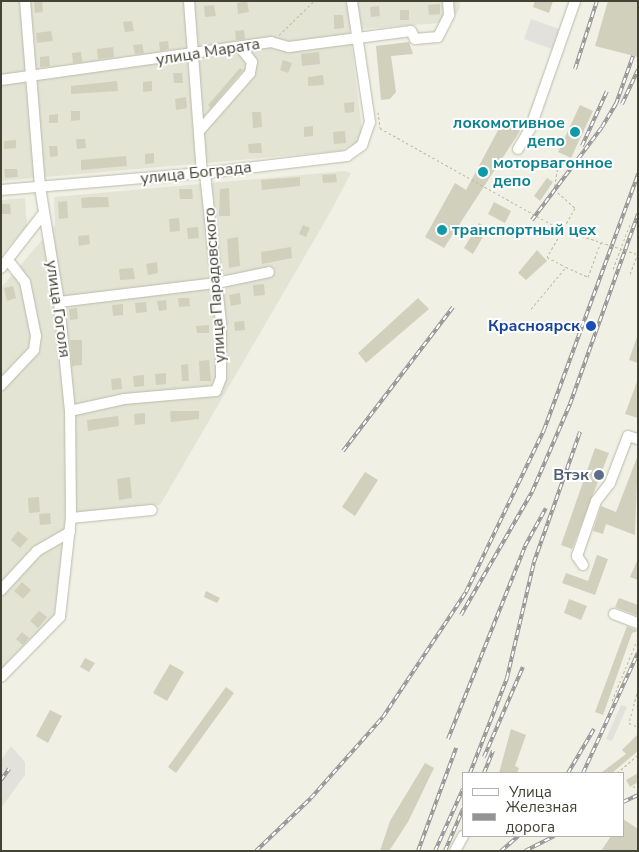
<!DOCTYPE html>
<html>
<head>
<meta charset="utf-8">
<style>
  body { margin:0 }
  #map { position:relative; width:639px; height:852px; overflow:hidden; background:#f0f0e5; font-family:"Nunito Sans",sans-serif }
  div>[style] { position:absolute }
  [style*='--x'] { left:calc(var(--x)*1px); top:calc(var(--y)*1px); width:calc(var(--w)*1px); rotate:calc(var(--a)*1deg) }
  .residential>* { inset:0; background:#e3e4d4 }
  .industrial>* { inset:0; background:#e3e2da }
  .parking>* { inset:0; background:#e2e1dd }
  .building>* { inset:0; background:#d1d0bc }
  .path>* { height:1px; margin-top:-0.5px; transform-origin:0; background:repeating-linear-gradient(90deg,#bbbb9c 0 2.5px,transparent 0 5px) }
  .roads { filter:drop-shadow(0 0 1px #babba9) drop-shadow(0 0 1px #babba9) }
  .minor>* { height:10px; margin:-5px; padding:0 5px; transform-origin:5px; border-radius:5px; background:#fff }
  .rail>* { height:4px; margin-top:-2px; transform-origin:0; background:repeating-linear-gradient(90deg,#fff 0 5.5px,#949494 0 11px); box-sizing:border-box; border-block:1px solid #949494 }
  .path-bridge>* { height:1px; margin-top:-0.5px; transform-origin:0; background:repeating-linear-gradient(90deg,#bbbb9c 0 2.5px,transparent 0 5px) }
  .dots>* { width:14px; height:14px; translate:-50% -50%; box-sizing:border-box; border:2px solid #fff; border-radius:50% }
  span { translate:-50% -50%; white-space:nowrap; text-align:center; line-height:1.15; -webkit-text-stroke:4px #fff; paint-order:stroke }
  .street-label { font-size:16px; color:#424235 }
  .culture-label { font-size:16px; color:#0d838f; font-weight:700 }
  .right { translate:-100% -50%; text-align:right }
  .left { translate:0 -50%; text-align:left }
  .transit-label { font-size:16px; color:#164399; font-weight:700 }
  .service-label { font-size:16px; color:#4e5e75; font-weight:700 }
  .frame { position:absolute; inset:0; border:2px solid #424235; pointer-events:none }
  .legend { position:absolute; left:462px; top:772px; width:162px; height:65px; box-sizing:border-box; background:#fff; border:1px solid #b3b3ae; margin:0; padding:6px 9px; list-style:none; font-size:15px; color:#424235 }
  .legend li { display:flex; align-items:center; gap:10px; height:25px }
  .legend b { width:25px; border:1px solid #b3b3ae }
</style>
</head>
<body>
<div id="map">
  <div class="residential">
    <i style="clip-path:polygon(1px 1px,459px 1px,460px 7px,452px 22px,350px 30px,362px 131px,357px 143px,341px 151px,1px 181px)"></i>
    <i style="clip-path:polygon(345px 171px,351px 173px,331px 211px,160px 505px,66px 513px,54px 618px,1px 672px,1px 288px,55px 225px,54px 197px)"></i>
    <i style="clip-path:polygon(25px 198px,27px 226px,1px 256px,1px 200px)"></i>
  </div>
  <div class="industrial">
    <i style="clip-path:polygon(11px 746px,25px 762px,25px 775px,1px 808px,1px 760px)"></i>
  </div>
  <div class="parking">
    <i style="clip-path:polygon(531px 19px,559px 29px,552px 49px,524px 39px)"></i>
    <i style="clip-path:polygon(621px 705px,627px 707px,612px 741px,606px 739px)"></i>
  </div>
  <div class="building">
    <i style="clip-path:polygon(42px 1px,43px 12px,35px 13px,34px 2px)"></i>
    <i style="clip-path:polygon(247px 1px,249px 12px,238px 14px,237px 3px)"></i>
    <i style="clip-path:polygon(535px 1px,553px 1px,549px 13px,533px 7px)"></i>
    <i style="clip-path:polygon(608px 1px,638px 1px,638px 57px,595px 46px)"></i>
    <i style="clip-path:polygon(440px 4px,440px 14px,429px 15px,428px 5px)"></i>
    <i style="clip-path:polygon(214px 5px,216px 16px,205px 17px,204px 6px)"></i>
    <i style="clip-path:polygon(379px 6px,380px 16px,371px 17px,370px 7px)"></i>
    <i style="clip-path:polygon(400px 10px,409px 10px,409px 20px,400px 20px)"></i>
    <i style="clip-path:polygon(334px 15px,343px 15px,344px 28px,334px 29px)"></i>
    <i style="clip-path:polygon(132px 21px,134px 31px,125px 32px,123px 22px)"></i>
    <i style="clip-path:polygon(244px 30px,245px 39px,236px 40px,235px 31px)"></i>
    <i style="clip-path:polygon(51px 31px,53px 41px,37px 43px,36px 33px)"></i>
    <i style="clip-path:polygon(168px 41px,169px 49px,160px 51px,159px 42px)"></i>
    <i style="clip-path:polygon(409px 42px,413px 54px,391px 56px,396px 92px,390px 99px,381px 100px,376px 46px)"></i>
    <i style="clip-path:polygon(142px 44px,144px 53px,135px 54px,133px 45px)"></i>
    <i style="clip-path:polygon(113px 47px,114px 57px,98px 59px,97px 49px)"></i>
    <i style="clip-path:polygon(81px 52px,82px 62px,73px 63px,72px 53px)"></i>
    <i style="clip-path:polygon(319px 52px,320px 64px,302px 66px,301px 54px)"></i>
    <i style="clip-path:polygon(49px 56px,50px 66px,40px 67px,40px 57px)"></i>
    <i style="clip-path:polygon(283px 60px,292px 63px,288px 73px,280px 70px)"></i>
    <i style="clip-path:polygon(240px 68px,243px 70px,211px 108px,208px 105px)"></i>
    <i style="clip-path:polygon(173px 73px,182px 73px,183px 83px,174px 83px)"></i>
    <i style="clip-path:polygon(323px 75px,324px 85px,308px 86px,308px 77px)"></i>
    <i style="clip-path:polygon(117px 81px,118px 91px,71px 94px,71px 86px)"></i>
    <i style="clip-path:polygon(152px 81px,152px 91px,143px 92px,143px 82px)"></i>
    <i style="clip-path:polygon(186px 97px,187px 108px,176px 110px,175px 99px)"></i>
    <i style="clip-path:polygon(354px 102px,354px 112px,345px 113px,344px 103px)"></i>
    <i style="clip-path:polygon(580px 105px,593px 111px,571px 158px,558px 152px)"></i>
    <i style="clip-path:polygon(71px 111px,80px 111px,80px 120px,71px 121px)"></i>
    <i style="clip-path:polygon(252px 112px,261px 112px,262px 127px,253px 128px)"></i>
    <i style="clip-path:polygon(58px 114px,58px 123px,49px 123px,49px 115px)"></i>
    <i style="clip-path:polygon(503px 121px,520px 131px,444px 248px,425px 237px,455px 183px,466px 190px)"></i>
    <i style="clip-path:polygon(313px 126px,313px 136px,304px 137px,304px 127px)"></i>
    <i style="clip-path:polygon(345px 131px,346px 143px,334px 144px,333px 132px)"></i>
    <i style="clip-path:polygon(76px 139px,85px 139px,86px 148px,77px 149px)"></i>
    <i style="clip-path:polygon(16px 140px,16px 148px,4px 149px,4px 141px)"></i>
    <i style="clip-path:polygon(261px 143px,262px 153px,249px 153px,248px 144px)"></i>
    <i style="clip-path:polygon(49px 146px,57px 146px,58px 156px,50px 157px)"></i>
    <i style="clip-path:polygon(154px 153px,154px 163px,145px 164px,145px 154px)"></i>
    <i style="clip-path:polygon(126px 156px,127px 166px,81px 170px,81px 160px)"></i>
    <i style="clip-path:polygon(4px 169px,17px 169px,18px 177px,5px 178px)"></i>
    <i style="clip-path:polygon(336px 174px,337px 182px,323px 183px,322px 175px)"></i>
    <i style="clip-path:polygon(300px 177px,300px 186px,262px 190px,261px 180px)"></i>
    <i style="clip-path:polygon(547px 178px,553px 182px,540px 201px,534px 196px)"></i>
    <i style="clip-path:polygon(229px 188px,230px 216px,219px 216px,220px 189px)"></i>
    <i style="clip-path:polygon(179px 189px,192px 189px,193px 199px,180px 199px)"></i>
    <i style="clip-path:polygon(90px 197px,108px 197px,109px 207px,82px 208px,81px 198px)"></i>
    <i style="clip-path:polygon(67px 201px,68px 218px,59px 219px,58px 202px)"></i>
    <i style="clip-path:polygon(494px 202px,511px 211px,505px 223px,488px 214px)"></i>
    <i style="clip-path:polygon(1px 204px,10px 204px,11px 214px,2px 214px)"></i>
    <i style="clip-path:polygon(179px 218px,180px 231px,170px 232px,169px 219px)"></i>
    <i style="clip-path:polygon(479px 223px,488px 228px,473px 254px,464px 248px)"></i>
    <i style="clip-path:polygon(303px 225px,310px 228px,306px 237px,299px 234px)"></i>
    <i style="clip-path:polygon(198px 227px,199px 238px,188px 239px,187px 228px)"></i>
    <i style="clip-path:polygon(89px 235px,90px 244px,79px 246px,78px 236px)"></i>
    <i style="clip-path:polygon(238px 237px,240px 266px,229px 268px,227px 239px)"></i>
    <i style="clip-path:polygon(291px 247px,292px 258px,262px 264px,261px 252px)"></i>
    <i style="clip-path:polygon(537px 250px,547px 261px,526px 280px,518px 273px)"></i>
    <i style="clip-path:polygon(157px 262px,158px 273px,148px 275px,146px 264px)"></i>
    <i style="clip-path:polygon(133px 268px,135px 279px,120px 280px,119px 269px)"></i>
    <i style="clip-path:polygon(264px 284px,265px 295px,254px 296px,253px 285px)"></i>
    <i style="clip-path:polygon(13px 286px,16px 298px,7px 301px,4px 288px)"></i>
    <i style="clip-path:polygon(240px 293px,241px 304px,231px 306px,229px 295px)"></i>
    <i style="clip-path:polygon(178px 298px,189px 298px,190px 306px,179px 307px)"></i>
    <i style="clip-path:polygon(418px 298px,429px 309px,366px 363px,358px 353px)"></i>
    <i style="clip-path:polygon(166px 300px,167px 310px,159px 311px,157px 301px)"></i>
    <i style="clip-path:polygon(146px 302px,147px 312px,136px 313px,135px 303px)"></i>
    <i style="clip-path:polygon(123px 304px,123px 315px,113px 316px,112px 305px)"></i>
    <i style="clip-path:polygon(77px 308px,78px 319px,70px 320px,69px 309px)"></i>
    <i style="clip-path:polygon(244px 321px,245px 330px,235px 331px,234px 322px)"></i>
    <i style="clip-path:polygon(209px 325px,209px 333px,197px 333px,196px 326px)"></i>
    <i style="clip-path:polygon(637px 337px,638px 338px,638px 363px,629px 360px)"></i>
    <i style="clip-path:polygon(70px 340px,82px 340px,82px 365px,72px 366px)"></i>
    <i style="clip-path:polygon(209px 360px,211px 381px,200px 381px,199px 361px)"></i>
    <i style="clip-path:polygon(188px 364px,189px 381px,182px 381px,181px 365px)"></i>
    <i style="clip-path:polygon(166px 373px,166px 384px,156px 385px,155px 374px)"></i>
    <i style="clip-path:polygon(144px 375px,144px 386px,134px 387px,133px 376px)"></i>
    <i style="clip-path:polygon(121px 378px,122px 389px,112px 390px,111px 379px)"></i>
    <i style="clip-path:polygon(638px 379px,638px 418px,625px 414px)"></i>
    <i style="clip-path:polygon(170px 411px,199px 411px,199px 419px,171px 422px)"></i>
    <i style="clip-path:polygon(145px 413px,145px 424px,135px 425px,134px 414px)"></i>
    <i style="clip-path:polygon(118px 416px,119px 426px,88px 431px,87px 420px)"></i>
    <i style="clip-path:polygon(595px 448px,609px 453px,572px 549px,561px 545px)"></i>
    <i style="clip-path:polygon(638px 455px,635px 535px,606px 524px,603px 534px,593px 531px,601px 506px,616px 512px)"></i>
    <i style="clip-path:polygon(365px 472px,378px 480px,355px 516px,342px 507px)"></i>
    <i style="clip-path:polygon(130px 477px,132px 498px,119px 500px,117px 479px)"></i>
    <i style="clip-path:polygon(39px 497px,40px 512px,29px 513px,28px 498px)"></i>
    <i style="clip-path:polygon(50px 513px,51px 524px,40px 525px,39px 514px)"></i>
    <i style="clip-path:polygon(18px 531px,28px 539px,20px 548px,11px 540px)"></i>
    <i style="clip-path:polygon(597px 555px,608px 559px,595px 595px,562px 583px,566px 573px,588px 581px)"></i>
    <i style="clip-path:polygon(638px 559px,638px 580px,630px 577px)"></i>
    <i style="clip-path:polygon(22px 582px,31px 590px,23px 599px,14px 591px)"></i>
    <i style="clip-path:polygon(206px 591px,220px 598px,217px 603px,204px 597px)"></i>
    <i style="clip-path:polygon(619px 598px,638px 605px,638px 616px,615px 607px)"></i>
    <i style="clip-path:polygon(569px 599px,587px 606px,581px 620px,564px 613px)"></i>
    <i style="clip-path:polygon(39px 611px,47px 617px,38px 628px,30px 621px)"></i>
    <i style="clip-path:polygon(627px 626px,638px 631px,632px 633px,603px 715px,595px 712px)"></i>
    <i style="clip-path:polygon(22px 632px,29px 638px,23px 645px,16px 639px)"></i>
    <i style="clip-path:polygon(85px 658px,95px 663px,89px 672px,80px 667px)"></i>
    <i style="clip-path:polygon(170px 664px,184px 672px,167px 701px,153px 693px)"></i>
    <i style="clip-path:polygon(226px 687px,234px 693px,176px 773px,168px 767px)"></i>
    <i style="clip-path:polygon(50px 710px,62px 716px,48px 743px,36px 736px)"></i>
    <i style="clip-path:polygon(511px 729px,526px 735px,515px 766px,519px 768px,517px 773px,499px 773px)"></i>
    <i style="clip-path:polygon(638px 734px,638px 751px,612px 773px,601px 773px,626px 754px,622px 750px)"></i>
    <i style="clip-path:polygon(425px 763px,434px 768px,408px 822px,389px 851px,380px 851px,390px 821px)"></i>
    <i style="clip-path:polygon(638px 773px,638px 782px,630px 787px,626px 780px)"></i>
    <i style="clip-path:polygon(623px 819px,638px 829px,638px 851px,601px 851px,611px 836px,623px 836px)"></i>
  </div>
  <div class="path">
    <i style="--x:279;--y:35;--w:49;--a:-44.2"></i>
    <i style="--x:378;--y:112;--w:16;--a:83"></i>
    <i style="--x:559;--y:159;--w:30;--a:99"></i>
    <i style="--x:554;--y:189;--w:28;--a:42"></i>
    <i style="--x:575;--y:208;--w:56;--a:119.7"></i>
    <i style="--x:547;--y:257;--w:21;--a:28"></i>
    <i style="--x:613;--y:269;--w:48;--a:-69.3"></i>
    <i style="--x:630;--y:274;--w:22;--a:-69"></i>
    <i style="--x:531;--y:309;--w:55;--a:-50.2"></i>
    <i style="--x:566;--y:267;--w:24;--a:24"></i>
    <i style="--x:588;--y:277;--w:37;--a:-70"></i>
    <i style="--x:638;--y:689;--w:35;--a:105"></i>
    <i style="--x:629;--y:723;--w:10;--a:24"></i>
    <i style="--x:612;--y:701;--w:68;--a:-67.6"></i>
    <i style="--x:617;--y:773;--w:28;--a:-41"></i>
    <i style="--x:633;--y:787;--w:5;--a:-22"></i>
  </div>
  <div class="roads">
    <div class="minor">
      <i style="--x:189;--y:1;--w:173;--a:85.7"></i>
      <i style="--x:1;--y:80;--w:273;--a:-8"></i>
      <i style="--x:271;--y:42;--w:19;--a:16"></i>
      <i style="--x:289;--y:47;--w:123;--a:-7.5"></i>
      <i style="--x:411;--y:31;--w:9;--a:63"></i>
      <i style="--x:415;--y:39;--w:23;--a:-5"></i>
      <i style="--x:438;--y:37;--w:25;--a:-63"></i>
      <i style="--x:449;--y:15;--w:14;--a:-94"></i>
      <i style="--x:200;--y:130;--w:76;--a:-48.7"></i>
      <i style="--x:250;--y:73;--w:11;--a:-80"></i>
      <i style="--x:252;--y:62;--w:19;--a:-129"></i>
      <i style="--x:518;--y:149;--w:23;--a:-59"></i>
      <i style="--x:530;--y:129;--w:136;--a:-70.6"></i>
      <i style="--x:1;--y:190;--w:205;--a:-4.8"></i>
      <i style="--x:205;--y:173;--w:143;--a:-6.8"></i>
      <i style="--x:347;--y:156;--w:19;--a:-36"></i>
      <i style="--x:362;--y:145;--w:24;--a:-71"></i>
      <i style="--x:370;--y:122;--w:122;--a:-98.5"></i>
      <i style="--x:1;--y:268;--w:68;--a:-52.1"></i>
      <i style="--x:59;--y:302;--w:159;--a:-6.9"></i>
      <i style="--x:217;--y:283;--w:53;--a:-11.9"></i>
      <i style="--x:1;--y:385;--w:48;--a:-46.7"></i>
      <i style="--x:34;--y:350;--w:14;--a:-82"></i>
      <i style="--x:36;--y:336;--w:55;--a:-101.5"></i>
      <i style="--x:25;--y:282;--w:28;--a:-128"></i>
      <i style="--x:70;--y:411;--w:55;--a:-12.5"></i>
      <i style="--x:124;--y:399;--w:92;--a:-5"></i>
      <i style="--x:216;--y:391;--w:14;--a:-69"></i>
      <i style="--x:221;--y:378;--w:55;--a:-90"></i>
      <i style="--x:221;--y:323;--w:151;--a:-96.1"></i>
      <i style="--x:71;--y:518;--w:81;--a:-5.6"></i>
      <i style="--x:583;--y:565;--w:11;--a:-124"></i>
      <i style="--x:577;--y:556;--w:58;--a:-70.9"></i>
      <i style="--x:596;--y:501;--w:23;--a:-52"></i>
      <i style="--x:610;--y:483;--w:50;--a:-69"></i>
      <i style="--x:628;--y:436;--w:10;--a:17"></i>
      <i style="--x:1;--y:590;--w:53;--a:-47.3"></i>
      <i style="--x:37;--y:551;--w:38;--a:-30"></i>
      <i style="--x:614;--y:614;--w:26;--a:21"></i>
      <i style="--x:1;--y:677;--w:84;--a:-45.5"></i>
      <i style="--x:60;--y:617;--w:100;--a:-83.7"></i>
      <i style="--x:71;--y:518;--w:107;--a:-90.5"></i>
      <i style="--x:70;--y:411;--w:110;--a:-95.8"></i>
      <i style="--x:59;--y:302;--w:117;--a:-99.4"></i>
      <i style="--x:40;--y:187;--w:187;--a:-94.6"></i>
      <i style="--x:455;--y:851;--w:17;--a:-62"></i>
    </div>
  </div>
  <div class="rail">
    <i style="--x:575;--y:69;--w:71;--a:-72.1"></i>
    <i style="--x:622;--y:104;--w:38;--a:-65"></i>
    <i style="--x:582;--y:146;--w:60;--a:-65.6"></i>
    <i style="--x:532;--y:220;--w:116;--a:-53"></i>
    <i style="--x:602;--y:127;--w:27;--a:-59"></i>
    <i style="--x:616;--y:104;--w:51;--a:-70.5"></i>
    <i style="--x:343;--y:451;--w:181;--a:-52.6"></i>
    <i style="--x:461;--y:615;--w:142;--a:-60"></i>
    <i style="--x:532;--y:492;--w:96;--a:-66.6"></i>
    <i style="--x:570;--y:404;--w:202;--a:-70.3"></i>
    <i style="--x:448;--y:739;--w:208;--a:-68.2"></i>
    <i style="--x:525;--y:546;--w:43;--a:-61.1"></i>
    <i style="--x:484;--y:757;--w:98;--a:-66.6"></i>
    <i style="--x:470;--y:773;--w:102;--a:-68.7"></i>
    <i style="--x:507;--y:678;--w:119;--a:-76.9"></i>
    <i style="--x:534;--y:562;--w:138;--a:-70.5"></i>
    <i style="--x:484;--y:773;--w:24;--a:-68"></i>
    <i style="--x:568;--y:773;--w:51;--a:-59.4"></i>
    <i style="--x:583;--y:773;--w:132;--a:-65.4"></i>
    <i style="--x:1;--y:780;--w:14;--a:-54"></i>
    <i style="--x:623;--y:802;--w:17;--a:-25"></i>
    <i style="--x:256;--y:851;--w:76;--a:-43.9"></i>
    <i style="--x:311;--y:798;--w:108;--a:-48.4"></i>
    <i style="--x:383;--y:717;--w:150;--a:-56.4"></i>
    <i style="--x:466;--y:592;--w:180;--a:-64.3"></i>
    <i style="--x:544;--y:430;--w:273;--a:-69.8"></i>
    <i style="--x:418;--y:851;--w:110;--a:-69.7"></i>
    <i style="--x:435;--y:851;--w:68;--a:-65.7"></i>
    <i style="--x:445;--y:851;--w:46;--a:-66.8"></i>
    <i style="--x:501;--y:851;--w:23;--a:-41"></i>
    <i style="--x:525;--y:851;--w:33;--a:-27"></i>
  </div>
  <div class="path-bridge">
    <i style="--x:380;--y:128;--w:204;--a:29.3"></i>
    <i style="--x:558;--y:228;--w:83;--a:18.2"></i>
  </div>
  <div class="dots">
    <i style="left:575px;top:132px;background:#0f9aa8"></i>
    <i style="left:483px;top:172px;background:#0f9aa8"></i>
    <i style="left:442px;top:230px;background:#0f9aa8"></i>
    <i style="left:591px;top:326px;background:#1a4fb4"></i>
    <i style="left:599px;top:475px;background:#5c6f8a"></i>
  </div>
  <div class="street-label">
    <span style="left:208px;top:52px;rotate:-9deg">улица Марата</span>
    <span style="left:196px;top:173px;rotate:-6deg">улица Бограда</span>
    <span style="left:215px;top:285px;rotate:-94deg">улица Парадовского</span>
    <span style="left:58px;top:309px;rotate:82deg">улица Гоголя</span>
  </div>
  <div class="culture-label">
    <span class="right" style="left:565px;top:132px">локомотивное<br>депо</span>
    <span class="left" style="left:493px;top:172px">моторвагонное<br>депо</span>
    <span class="left" style="left:452px;top:230px">транспортный цех</span>
  </div>
  <div class="transit-label">
    <span class="right" style="left:580px;top:326px">Красноярск</span>
  </div>
  <div class="service-label">
    <span class="right" style="left:589px;top:475px">Втэк</span>
  </div>
  <div class="frame"></div>
  <ul class="legend">
  <li><b style="height:6px;background:#fff"></b>Улица</li>
  <li><b style="height:6px;background:#949494"></b>Железная дорога</li>
  </ul>
</div>
</body>
</html>
